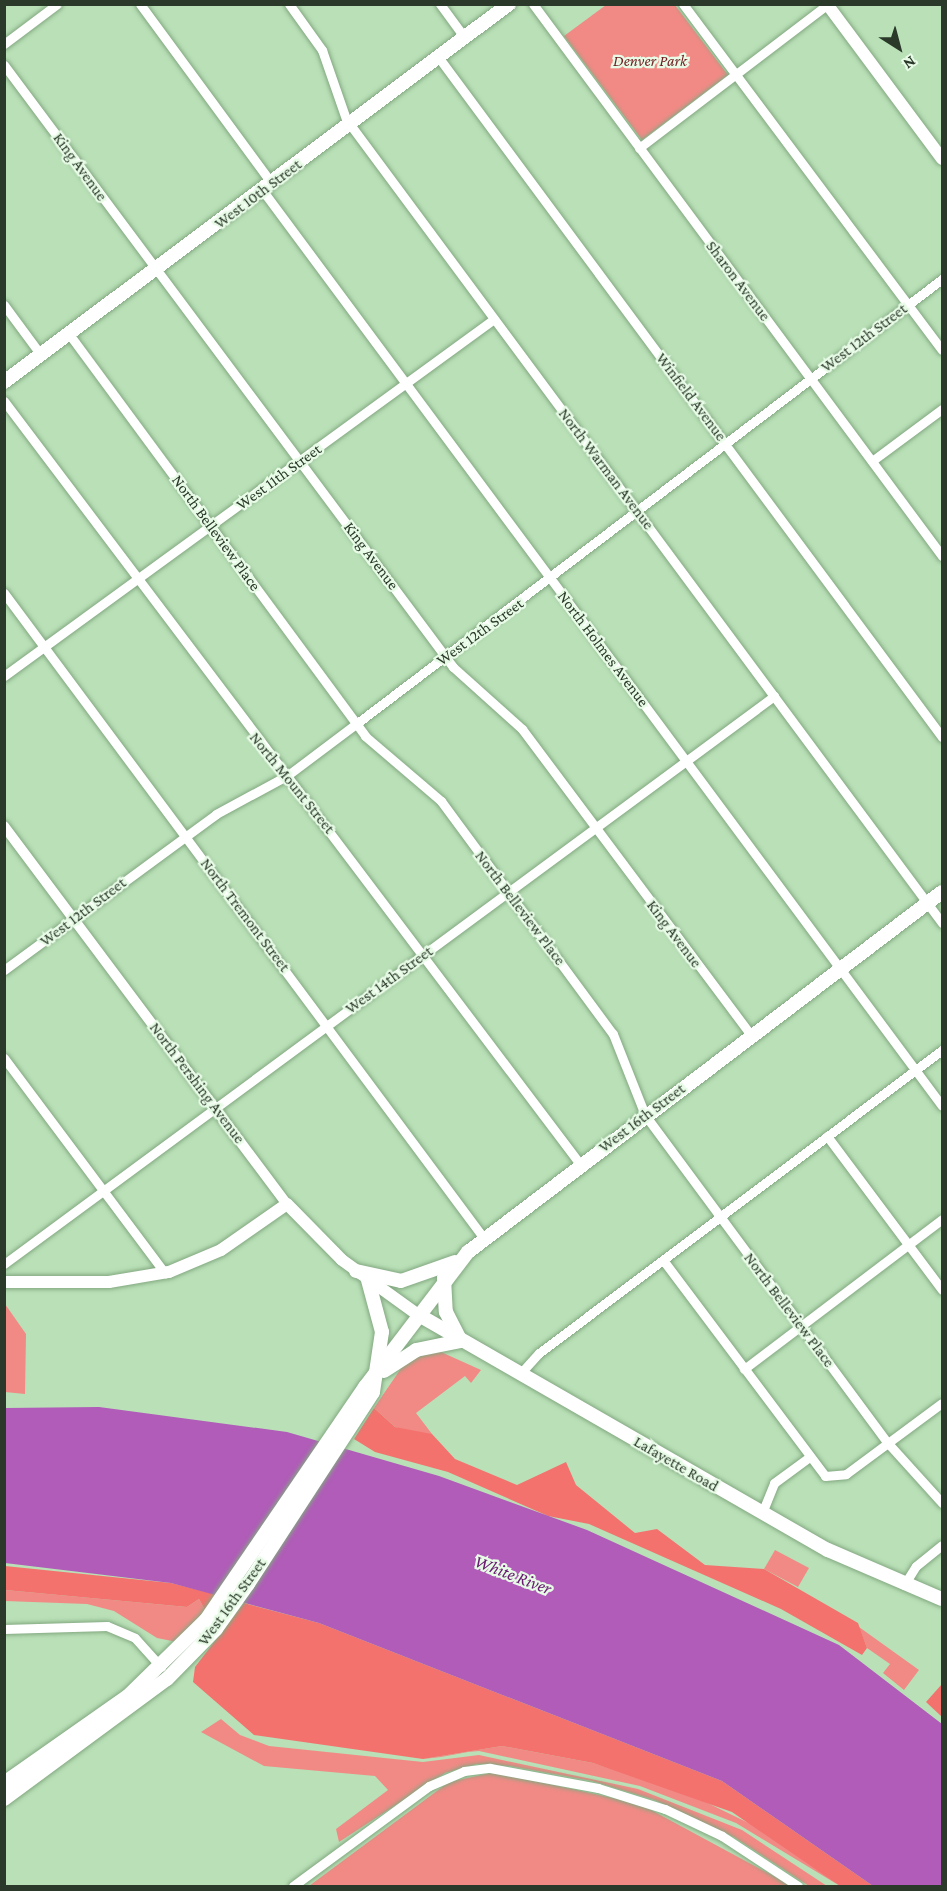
<!DOCTYPE html>
<html>
<head>
<meta charset="utf-8">
<style>
  body { margin:0 }
  #map { position:relative; width:947px; height:1891px; overflow:hidden; background:#b9e0b7; font-family:"Crimson Pro",serif }
  div>[style] { position:absolute }
  [style*='--x'] { left:calc(var(--x)*1px); top:calc(var(--y)*1px); width:calc(var(--w)*1px); rotate:calc(var(--a)*1deg) }
  .green>* { inset:0; background:#f18a85 }
  .forest>* { inset:0; background:#f4726e }
  .water>* { inset:0; background:#b05cb8 }
  .roads { filter:drop-shadow(0 0 2px #83a881) drop-shadow(0 0 2px #83a881) }
  .minor>* { height:9px; margin:-4.5px; padding:0 4.5px; transform-origin:4.5px; border-radius:4.5px; background:#fff }
  .tertiary>* { height:10px; margin:-5px; padding:0 5px; transform-origin:5px; border-radius:5px; background:#fff }
  .secondary>* { height:12px; margin:-6px; padding:0 6px; transform-origin:6px; border-radius:6px; background:#fff }
  .primary>* { height:14px; margin:-7px; padding:0 7px; transform-origin:7px; border-radius:7px; background:#fff }
  span { translate:-50% -50%; white-space:nowrap; text-align:center; line-height:1.15; -webkit-text-stroke:4.5px #e7fbe6; paint-order:stroke }
  .park-label { font-size:16px; color:#701e20; font-style:italic }
  .street-label { font-size:16px; color:#2a3929 }
  .water-label { font-size:18px; color:#691b72; font-style:italic }
  .frame { position:absolute; inset:0; border:6px solid #2a3929; pointer-events:none }
  .north { position:absolute; left:869px; top:18px; width:60px; height:60px; -webkit-text-stroke:4px #e7fbe6; paint-order:stroke; rotate:144deg; font-size:16px; font-weight:700; line-height:24px; text-align:center; color:#2a3929 }
  .north::after { content:''; display:block; margin:auto; width:21px; height:27px; background:#2a3929; clip-path:polygon(50% 0,100% 100%,50% 72%,0 100%) }
</style>
</head>
<body>
<div id="map">
  <div class="green">
    <i style="clip-path:polygon(606px 5px,675px 5px,728px 75px,642px 140px,564px 36px)"></i>
    <i style="clip-path:polygon(5px 1304px,26px 1334px,25px 1394px,5px 1392px)"></i>
    <i style="clip-path:polygon(428px 1352px,441px 1352px,481px 1370px,471px 1383px,465px 1376px,416px 1413px,432px 1434px,418px 1434px,395px 1427px,374px 1408px,404px 1364px)"></i>
    <i style="clip-path:polygon(775px 1550px,809px 1568px,798px 1587px,764px 1569px)"></i>
    <i style="clip-path:polygon(5px 1590px,187px 1607px,199px 1599px,205px 1610px,177px 1642px,157px 1638px,114px 1611px,87px 1604px,5px 1601px)"></i>
    <i style="clip-path:polygon(859px 1627px,919px 1670px,904px 1690px,883px 1673px,890px 1664px,867px 1648px)"></i>
    <i style="clip-path:polygon(221px 1719px,240px 1735px,269px 1746px,423px 1762px,479px 1755px,638px 1789px,742px 1830px,827px 1886px,809px 1886px,734px 1837px,655px 1800px,592px 1781px,510px 1766px,477px 1764px,445px 1773px,339px 1842px,336px 1829px,388px 1790px,375px 1776px,264px 1766px,201px 1732px)"></i>
    <i style="clip-path:polygon(502px 1746px,593px 1763px,689px 1794px,767px 1832px,840px 1886px,736px 1823px,640px 1786px,479px 1751px,468px 1752px,441px 1757px,423px 1759px)"></i>
    <i style="clip-path:polygon(495px 1772px,640px 1804px,792px 1886px,309px 1886px,449px 1782px)"></i>
  </div>
  <div class="forest">
    <i style="clip-path:polygon(374px 1408px,395px 1427px,432px 1434px,455px 1459px,517px 1485px,566px 1462px,576px 1485px,635px 1533px,657px 1529px,705px 1565px,764px 1569px,858px 1623px,867px 1648px,862px 1655px,781px 1609px,589px 1524px,548px 1516px,448px 1472px,375px 1452px,354px 1439px)"></i>
    <i style="clip-path:polygon(5px 1566px,171px 1583px,218px 1595px,205px 1610px,199px 1599px,187px 1607px,5px 1590px)"></i>
    <i style="clip-path:polygon(244px 1603px,319px 1623px,722px 1781px,873px 1886px,840px 1886px,732px 1812px,593px 1763px,502px 1746px,423px 1759px,254px 1735px,193px 1682px,195px 1667px)"></i>
    <i style="clip-path:polygon(942px 1684px,942px 1717px,926px 1702px)"></i>
  </div>
  <div class="water">
    <i style="clip-path:polygon(99px 1407px,287px 1432px,439px 1476px,587px 1530px,839px 1645px,942px 1724px,942px 1886px,873px 1886px,722px 1781px,319px 1623px,171px 1583px,5px 1563px,5px 1408px)"></i>
  </div>
  <div class="roads">
    <div class="minor">
      <i style="--x:140;--y:4;--w:223;--a:53.7"></i>
      <i style="--x:289;--y:4;--w:57;--a:54.3"></i>
      <i style="--x:322;--y:50;--w:73;--a:70.8"></i>
      <i style="--x:346;--y:119;--w:1001;--a:53.45"></i>
      <i style="--x:440;--y:4;--w:42;--a:53.7"></i>
      <i style="--x:533;--y:4;--w:687;--a:53.46"></i>
      <i style="--x:683;--y:4;--w:432;--a:53.2"></i>
      <i style="--x:4;--y:44;--w:66;--a:-37"></i>
      <i style="--x:439;--y:58;--w:845;--a:53.47"></i>
      <i style="--x:4;--y:65;--w:751;--a:53.28"></i>
      <i style="--x:453;--y:667;--w:93;--a:41.9"></i>
      <i style="--x:522;--y:729;--w:382;--a:53.2"></i>
      <i style="--x:639;--y:148;--w:238;--a:-37.3"></i>
      <i style="--x:263;--y:191;--w:1139;--a:53.42"></i>
      <i style="--x:4;--y:305;--w:62;--a:53.5"></i>
      <i style="--x:69;--y:334;--w:499;--a:53.6"></i>
      <i style="--x:365;--y:736;--w:100;--a:40.5"></i>
      <i style="--x:441;--y:801;--w:290;--a:53.6"></i>
      <i style="--x:613;--y:1034;--w:87;--a:68.4"></i>
      <i style="--x:645;--y:1115;--w:405;--a:53.5"></i>
      <i style="--x:886;--y:1441;--w:84;--a:47.9"></i>
      <i style="--x:4;--y:401;--w:956;--a:52.95"></i>
      <i style="--x:872;--y:461;--w:87;--a:-36.6"></i>
      <i style="--x:4;--y:593;--w:803;--a:53.36"></i>
      <i style="--x:4;--y:676;--w:606;--a:-36.08"></i>
      <i style="--x:4;--y:970;--w:263;--a:-36.3"></i>
      <i style="--x:216;--y:814;--w:82;--a:-28.4"></i>
      <i style="--x:288;--y:775;--w:85;--a:-36.9"></i>
      <i style="--x:356;--y:724;--w:736;--a:-37.21"></i>
      <i style="--x:4;--y:1058;--w:269;--a:53.2"></i>
      <i style="--x:827;--y:1136;--w:192;--a:53.2"></i>
      <i style="--x:663;--y:1260;--w:270;--a:53.1"></i>
      <i style="--x:825;--y:1476;--w:21;--a:-5"></i>
      <i style="--x:846;--y:1474;--w:119;--a:-36.5"></i>
      <i style="--x:4;--y:1264;--w:957;--a:-36.41"></i>
      <i style="--x:744;--y:1369;--w:248;--a:-37.1"></i>
      <i style="--x:520;--y:1374;--w:28;--a:-48"></i>
      <i style="--x:539;--y:1353;--w:504;--a:-36.94"></i>
      <i style="--x:762;--y:1513;--w:32;--a:-68"></i>
      <i style="--x:774;--y:1483;--w:42;--a:-36.3"></i>
      <i style="--x:904;--y:1585;--w:22;--a:-58"></i>
      <i style="--x:916;--y:1566;--w:33;--a:-39"></i>
      <i style="--x:4;--y:1629;--w:103;--a:-1.7"></i>
      <i style="--x:107;--y:1626;--w:30;--a:23"></i>
      <i style="--x:135;--y:1638;--w:39;--a:48"></i>
      <i style="--x:293;--y:1886;--w:169;--a:-36.3"></i>
      <i style="--x:429;--y:1786;--w:38;--a:-23"></i>
      <i style="--x:464;--y:1771;--w:26;--a:-7"></i>
      <i style="--x:490;--y:1768;--w:110;--a:10.5"></i>
      <i style="--x:598;--y:1788;--w:70;--a:17.4"></i>
      <i style="--x:665;--y:1809;--w:63;--a:25.3"></i>
      <i style="--x:722;--y:1836;--w:91;--a:33.3"></i>
    </div>
    <div class="tertiary">
      <i style="--x:4;--y:826;--w:472;--a:53.2"></i>
    </div>
    <div class="secondary">
      <i style="--x:827;--y:4;--w:193;--a:53.4"></i>
      <i style="--x:4;--y:1282;--w:105;--a:0"></i>
      <i style="--x:109;--y:1282;--w:61;--a:-9.5"></i>
      <i style="--x:169;--y:1272;--w:56;--a:-22.9"></i>
      <i style="--x:221;--y:1250;--w:80;--a:-34.9"></i>
      <i style="--x:287;--y:1204;--w:78;--a:45.5"></i>
      <i style="--x:342;--y:1260;--w:92;--a:35.8"></i>
    </div>
    <div class="primary">
      <i style="--x:4;--y:382;--w:631;--a:-36.82"></i>
      <i style="--x:356;--y:1271;--w:46;--a:12.5"></i>
      <i style="--x:401;--y:1281;--w:57;--a:-19.4"></i>
      <i style="--x:444;--y:1278;--w:34;--a:87"></i>
      <i style="--x:446;--y:1312;--w:30;--a:63"></i>
      <i style="--x:417;--y:1314;--w:474;--a:29.9"></i>
      <i style="--x:828;--y:1550;--w:124;--a:23.3"></i>
      <i style="--x:384;--y:1371;--w:38;--a:-33"></i>
      <i style="--x:416;--y:1350;--w:46;--a:-11.3"></i>
      <i style="--x:4;--y:1783;--w:151;--a:-35.1"></i>
      <i style="--x:128;--y:1696;--w:109;--a:-44.3"></i>
      <i style="--x:206;--y:1620;--w:282;--a:-55.7"></i>
      <i style="--x:365;--y:1387;--w:170;--a:-52.7"></i>
      <i style="--x:468;--y:1252;--w:595;--a:-37.22"></i>
      <i style="--x:4;--y:1799;--w:202;--a:-36.4"></i>
      <i style="--x:167;--y:1679;--w:70;--a:-45.6"></i>
      <i style="--x:216;--y:1629;--w:55;--a:-54.6"></i>
      <i style="--x:248;--y:1584;--w:229;--a:-56.9"></i>
      <i style="--x:373;--y:1392;--w:61;--a:-81.5"></i>
      <i style="--x:382;--y:1332;--w:54;--a:-105.1"></i>
    </div>
  </div>
  <div class="park-label">
    <span style="left:650px;top:61px">Denver Park</span>
  </div>
  <div class="street-label">
    <span style="left:80px;top:167px;rotate:54deg">King Avenue</span>
    <span style="left:258px;top:194px;rotate:-37deg">West 10th Street</span>
    <span style="left:738px;top:281px;rotate:53deg">Sharon Avenue</span>
    <span style="left:864px;top:338px;rotate:-37deg">West 12th Street</span>
    <span style="left:691px;top:397px;rotate:53deg">Winfield Avenue</span>
    <span style="left:606px;top:469px;rotate:53deg">North Warman Avenue</span>
    <span style="left:279px;top:477px;rotate:-36deg">West 11th Street</span>
    <span style="left:216px;top:533px;rotate:54deg">North Belleview Place</span>
    <span style="left:371px;top:556px;rotate:53deg">King Avenue</span>
    <span style="left:480px;top:632px;rotate:-36deg">West 12th Street</span>
    <span style="left:603px;top:649px;rotate:53deg">North Holmes Avenue</span>
    <span style="left:292px;top:783px;rotate:51deg">North Mount Street</span>
    <span style="left:520px;top:908px;rotate:53deg">North Belleview Place</span>
    <span style="left:83px;top:912px;rotate:-37deg">West 12th Street</span>
    <span style="left:245px;top:915px;rotate:53deg">North Tremont Street</span>
    <span style="left:674px;top:934px;rotate:53deg">King Avenue</span>
    <span style="left:389px;top:980px;rotate:-36deg">West 14th Street</span>
    <span style="left:197px;top:1083px;rotate:53deg">North Pershing Avenue</span>
    <span style="left:642px;top:1118px;rotate:-37deg">West 16th Street</span>
    <span style="left:789px;top:1310px;rotate:53deg">North Belleview Place</span>
    <span style="left:676px;top:1464px;rotate:30deg">Lafayette Road</span>
    <span style="left:232px;top:1602px;rotate:-54deg">West 16th Street</span>
  </div>
  <div class="water-label">
    <span style="left:513px;top:1575px;rotate:21deg">White River</span>
  </div>
  <div class="frame"></div>
  <div class="north">N</div>
</div>
</body>
</html>
